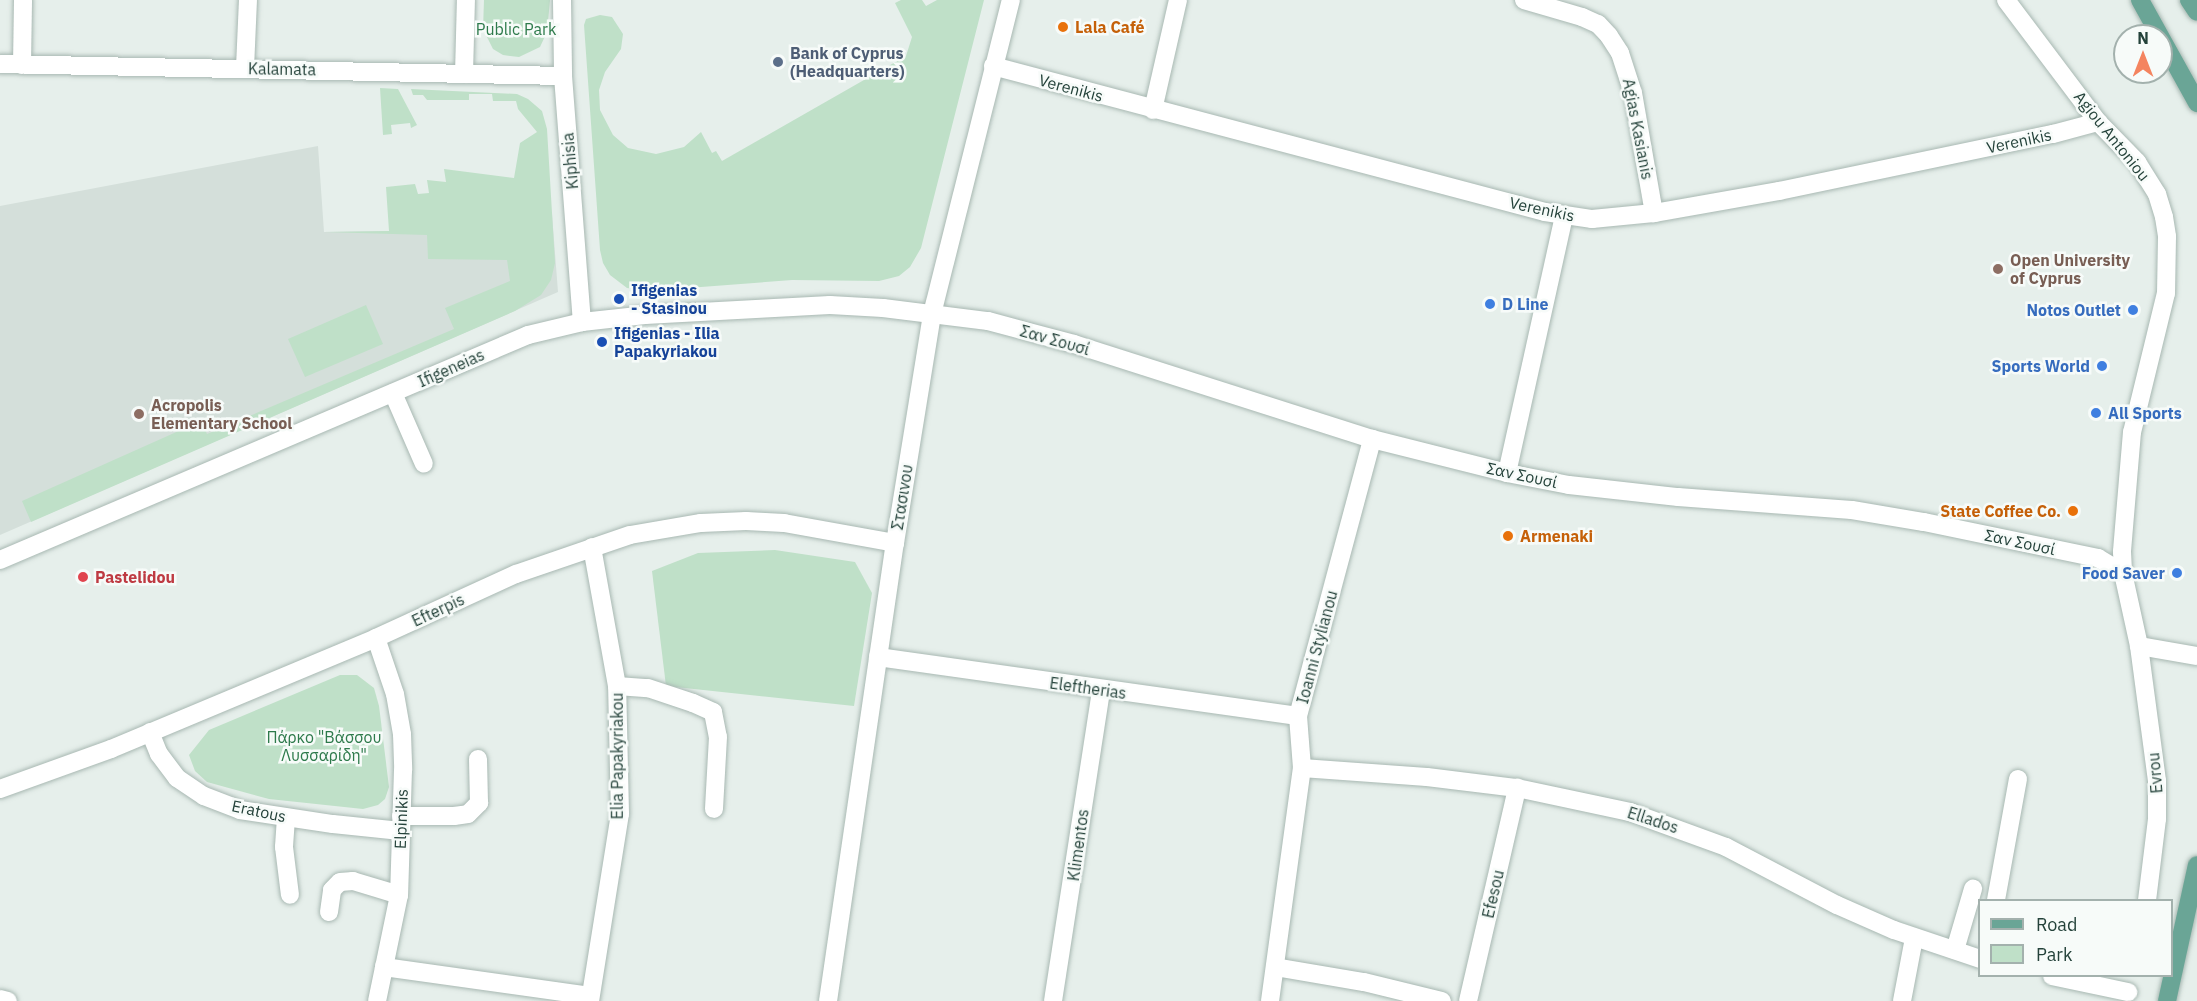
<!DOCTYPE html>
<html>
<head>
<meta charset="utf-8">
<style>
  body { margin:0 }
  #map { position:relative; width:2197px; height:1001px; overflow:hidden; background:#e6efeb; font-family:"IBM Plex Sans",sans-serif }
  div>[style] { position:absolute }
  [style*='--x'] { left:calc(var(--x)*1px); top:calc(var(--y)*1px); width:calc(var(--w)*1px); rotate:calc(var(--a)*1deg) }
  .built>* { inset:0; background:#d4dfda }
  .green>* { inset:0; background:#bfe0c8 }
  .roads { filter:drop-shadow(0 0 2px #a8b8b2) drop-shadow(0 0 2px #a8b8b2) }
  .minor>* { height:18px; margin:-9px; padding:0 9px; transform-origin:9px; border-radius:9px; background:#fff }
  .major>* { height:18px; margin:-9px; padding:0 9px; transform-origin:9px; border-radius:9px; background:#6aa596 }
  .dots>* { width:16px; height:16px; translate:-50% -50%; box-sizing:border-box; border:3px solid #f7fbf9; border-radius:50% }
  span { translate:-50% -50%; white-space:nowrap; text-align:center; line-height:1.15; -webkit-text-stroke:5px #f7fbf9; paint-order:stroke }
  .food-label { font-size:16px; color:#c56008; font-weight:700 }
  .left { translate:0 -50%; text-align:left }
  .right { translate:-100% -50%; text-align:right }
  .park-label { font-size:16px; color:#2d7a4b }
  .service-label { font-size:16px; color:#4e5e75; font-weight:700 }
  .street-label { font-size:16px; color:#24423a }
  .education-label { font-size:16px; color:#785e54; font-weight:700 }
  .transit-label { font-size:16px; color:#164399; font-weight:700 }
  .shop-label { font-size:16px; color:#366cbe; font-weight:700 }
  .health-label { font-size:16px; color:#be3a42; font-weight:700 }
  .legend { position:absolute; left:1978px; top:899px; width:195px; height:78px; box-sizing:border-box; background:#f7fbf9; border:2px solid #a3b1ad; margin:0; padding:8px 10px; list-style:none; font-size:18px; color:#24423a }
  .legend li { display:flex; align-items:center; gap:12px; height:30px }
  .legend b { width:30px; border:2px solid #a3b1ad }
  .north { position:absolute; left:2113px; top:24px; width:60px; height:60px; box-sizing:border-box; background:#f7fbf9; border:2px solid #a3b1ad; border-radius:50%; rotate:0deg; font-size:16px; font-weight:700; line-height:24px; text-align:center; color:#24423a }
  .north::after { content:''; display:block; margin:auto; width:21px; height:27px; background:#f4845f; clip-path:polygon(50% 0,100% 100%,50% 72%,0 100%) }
</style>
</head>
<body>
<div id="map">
  <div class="built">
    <i style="clip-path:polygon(318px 146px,324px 232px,389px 231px,552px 214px,558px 292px,0 535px,0 206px)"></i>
  </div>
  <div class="green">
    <i style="clip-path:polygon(484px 0,550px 0,547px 32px,540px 47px,519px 57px,503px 55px,493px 49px,483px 29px)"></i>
    <i style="clip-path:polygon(901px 0,922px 0,926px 6px,937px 0,984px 0,921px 248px,910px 267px,899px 276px,879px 281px,792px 280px,648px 291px,627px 288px,610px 275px,603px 263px,600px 250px,584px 25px,586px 19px,600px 15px,612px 17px,623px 34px,621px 49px,605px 72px,599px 90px,600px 110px,613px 135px,628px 148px,656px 154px,684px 147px,701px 132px,712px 153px,716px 151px,722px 161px,906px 56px,912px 37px,895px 3px)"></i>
    <i style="clip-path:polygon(380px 88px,398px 89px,417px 125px,411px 128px,410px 123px,391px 125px,392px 134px,383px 135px)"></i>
    <i style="clip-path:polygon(411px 89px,517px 94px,528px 99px,542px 111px,547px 129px,555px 263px,551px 280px,541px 295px,515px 311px,31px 522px,22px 501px,201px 421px,207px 434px,454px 329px,445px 308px,510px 281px,507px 260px,428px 259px,427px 235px,324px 232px,389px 231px,386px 187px,415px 184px,418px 194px,429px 193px,427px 180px,446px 182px,444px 169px,514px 178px,520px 143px,537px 132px,518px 109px,516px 101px,493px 101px,492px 94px,469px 94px,469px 100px,427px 100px,423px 95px,413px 95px)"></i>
    <i style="clip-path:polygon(366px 305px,383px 344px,305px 377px,288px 339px)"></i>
    <i style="clip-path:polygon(775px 550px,855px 562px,872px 593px,854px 706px,666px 686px,652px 571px,698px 553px)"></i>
    <i style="clip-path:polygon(340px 675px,357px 675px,374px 688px,379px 706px,389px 787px,385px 799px,378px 805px,363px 809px,269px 799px,207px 782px,195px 771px,189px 755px,209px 730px)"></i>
  </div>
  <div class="roads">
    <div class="minor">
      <i style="--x:562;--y:0;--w:76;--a:89.2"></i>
      <i style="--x:563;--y:76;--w:247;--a:85.6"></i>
      <i style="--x:1524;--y:0;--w:60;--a:16.3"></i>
      <i style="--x:1582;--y:17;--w:17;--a:24"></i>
      <i style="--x:1598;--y:24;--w:16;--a:47"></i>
      <i style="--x:1609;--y:36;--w:20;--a:57"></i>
      <i style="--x:1620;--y:53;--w:42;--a:72"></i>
      <i style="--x:1633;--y:93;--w:122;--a:80.1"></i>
      <i style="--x:2006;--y:0;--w:153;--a:53"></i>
      <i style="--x:2098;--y:122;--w:56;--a:45.7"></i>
      <i style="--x:2137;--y:162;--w:38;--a:58"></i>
      <i style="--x:2157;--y:194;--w:24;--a:73"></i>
      <i style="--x:2164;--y:217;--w:20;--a:81"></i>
      <i style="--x:2167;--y:237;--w:56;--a:91"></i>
      <i style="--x:2166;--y:293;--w:143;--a:103.7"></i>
      <i style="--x:2132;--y:432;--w:120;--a:94.8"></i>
      <i style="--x:2122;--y:552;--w:21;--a:87"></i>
      <i style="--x:2123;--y:573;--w:75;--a:77.6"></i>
      <i style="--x:2139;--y:646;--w:136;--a:82.4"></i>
      <i style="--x:2157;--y:781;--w:38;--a:90"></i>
      <i style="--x:2157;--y:819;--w:82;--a:97"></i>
      <i style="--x:0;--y:64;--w:563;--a:1.22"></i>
      <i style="--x:22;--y:65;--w:65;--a:-89.1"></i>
      <i style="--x:993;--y:66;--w:571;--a:14.82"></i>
      <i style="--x:1545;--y:212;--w:48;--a:8.5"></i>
      <i style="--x:1592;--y:219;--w:62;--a:-5.5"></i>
      <i style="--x:1654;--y:213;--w:127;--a:-10"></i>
      <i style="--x:1779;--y:191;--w:280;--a:-11.8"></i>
      <i style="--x:2053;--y:134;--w:47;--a:-14.9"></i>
      <i style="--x:245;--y:68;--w:68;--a:-87.5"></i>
      <i style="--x:464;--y:74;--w:74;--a:-88.5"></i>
      <i style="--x:1153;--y:110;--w:113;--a:-77.2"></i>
      <i style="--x:393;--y:393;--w:77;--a:66.4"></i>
      <i style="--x:1507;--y:473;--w:263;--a:-77.5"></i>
      <i style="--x:0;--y:560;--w:574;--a:-23.08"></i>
      <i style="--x:528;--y:335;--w:56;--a:-13.5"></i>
      <i style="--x:582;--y:322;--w:63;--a:-6.3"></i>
      <i style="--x:645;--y:315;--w:185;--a:-3.1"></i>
      <i style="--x:830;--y:305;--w:53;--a:3.2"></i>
      <i style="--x:883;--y:308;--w:106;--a:7.1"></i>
      <i style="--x:988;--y:321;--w:89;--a:15"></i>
      <i style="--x:1074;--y:344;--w:313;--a:17.7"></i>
      <i style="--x:1372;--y:439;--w:139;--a:14.1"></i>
      <i style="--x:1507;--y:473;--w:63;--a:11"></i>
      <i style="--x:1569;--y:485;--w:110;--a:6.3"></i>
      <i style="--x:1678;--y:497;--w:174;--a:4.3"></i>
      <i style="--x:1852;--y:510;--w:73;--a:9.5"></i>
      <i style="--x:1924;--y:522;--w:178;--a:11.7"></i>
      <i style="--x:2098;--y:558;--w:29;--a:31"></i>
      <i style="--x:376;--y:638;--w:59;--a:71.3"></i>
      <i style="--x:395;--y:694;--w:41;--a:80.1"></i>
      <i style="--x:402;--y:734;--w:36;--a:88"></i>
      <i style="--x:403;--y:770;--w:125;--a:91.8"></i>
      <i style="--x:399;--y:895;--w:108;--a:101.7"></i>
      <i style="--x:2139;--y:646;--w:59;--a:9.8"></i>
      <i style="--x:878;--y:657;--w:424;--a:8"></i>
      <i style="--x:617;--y:686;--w:31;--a:4"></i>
      <i style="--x:648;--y:688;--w:47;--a:18.4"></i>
      <i style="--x:693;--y:703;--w:22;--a:24"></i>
      <i style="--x:713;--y:712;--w:25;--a:79"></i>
      <i style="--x:718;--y:737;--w:72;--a:93.2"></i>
      <i style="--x:150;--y:732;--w:24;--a:68"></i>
      <i style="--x:159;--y:754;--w:30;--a:53"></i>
      <i style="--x:177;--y:778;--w:32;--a:34"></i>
      <i style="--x:204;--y:796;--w:39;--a:21"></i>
      <i style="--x:240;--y:810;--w:94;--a:8.6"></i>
      <i style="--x:333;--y:824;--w:68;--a:5.9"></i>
      <i style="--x:1302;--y:768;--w:125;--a:4.1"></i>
      <i style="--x:1427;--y:777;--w:91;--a:7"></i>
      <i style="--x:1517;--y:788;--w:116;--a:12"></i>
      <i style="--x:1630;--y:812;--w:102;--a:20"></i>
      <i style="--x:1726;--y:847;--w:125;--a:27.6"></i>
      <i style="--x:1837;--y:905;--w:62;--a:23.7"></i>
      <i style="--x:1894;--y:930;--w:91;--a:18.6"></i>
      <i style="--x:0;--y:789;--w:118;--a:-19.8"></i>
      <i style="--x:111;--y:749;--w:287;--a:-22.7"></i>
      <i style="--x:376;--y:638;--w:154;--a:-24.6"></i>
      <i style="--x:516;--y:574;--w:120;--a:-18.9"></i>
      <i style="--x:630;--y:535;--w:72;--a:-9.6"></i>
      <i style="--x:701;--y:523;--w:45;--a:-2.5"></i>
      <i style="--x:746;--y:521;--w:38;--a:3"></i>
      <i style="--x:784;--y:523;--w:113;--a:10.2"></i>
      <i style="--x:401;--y:816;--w:53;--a:0"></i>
      <i style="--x:454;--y:816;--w:14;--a:-8"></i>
      <i style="--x:468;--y:814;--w:16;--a:-45"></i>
      <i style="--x:479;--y:803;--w:44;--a:-91.3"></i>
      <i style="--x:286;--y:818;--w:29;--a:94"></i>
      <i style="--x:284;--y:847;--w:48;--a:82.9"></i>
      <i style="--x:1996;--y:900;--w:123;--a:-79.7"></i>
      <i style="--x:329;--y:912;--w:22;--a:-82"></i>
      <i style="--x:332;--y:890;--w:11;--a:-45"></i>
      <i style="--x:340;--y:882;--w:13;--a:-4"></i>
      <i style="--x:353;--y:881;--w:48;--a:16.9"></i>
      <i style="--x:1955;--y:950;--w:64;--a:-73.6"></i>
      <i style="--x:384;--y:967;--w:208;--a:8"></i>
      <i style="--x:1275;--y:967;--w:90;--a:9.6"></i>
      <i style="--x:1364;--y:982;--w:80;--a:13.7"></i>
      <i style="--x:2052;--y:976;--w:78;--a:11.9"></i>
      <i style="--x:0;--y:999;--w:8;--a:14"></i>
      <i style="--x:590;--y:1001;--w:189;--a:-80.9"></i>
      <i style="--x:620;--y:814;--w:128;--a:-91.3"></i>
      <i style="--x:617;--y:686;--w:141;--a:-100.2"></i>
      <i style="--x:828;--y:1001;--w:463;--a:-81.7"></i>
      <i style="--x:895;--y:543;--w:232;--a:-80.8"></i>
      <i style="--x:932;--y:314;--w:324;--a:-75.9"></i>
      <i style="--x:1053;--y:1001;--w:315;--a:-81.2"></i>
      <i style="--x:1270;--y:1001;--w:235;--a:-82.2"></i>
      <i style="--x:1302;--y:768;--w:52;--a:-94.4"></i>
      <i style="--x:1298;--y:716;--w:287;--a:-75"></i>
      <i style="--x:1468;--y:1001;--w:219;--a:-77"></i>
      <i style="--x:1902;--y:1001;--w:64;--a:-79.2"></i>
    </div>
    <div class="major">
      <i style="--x:2140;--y:0;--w:118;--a:61"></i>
      <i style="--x:2189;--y:0;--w:14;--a:56"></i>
      <i style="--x:2167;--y:1001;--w:139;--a:-77.6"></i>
    </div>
  </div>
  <div class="dots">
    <i style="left:1063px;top:27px;background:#e8710a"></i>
    <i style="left:778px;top:62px;background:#5c6f8a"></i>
    <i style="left:1998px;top:269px;background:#8d6e63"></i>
    <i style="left:619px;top:299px;background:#1a4fb4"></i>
    <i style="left:1490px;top:304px;background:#3f7fe0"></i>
    <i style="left:2133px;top:310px;background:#3f7fe0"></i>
    <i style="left:602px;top:342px;background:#1a4fb4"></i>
    <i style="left:2102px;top:366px;background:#3f7fe0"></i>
    <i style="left:2096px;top:413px;background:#3f7fe0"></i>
    <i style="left:139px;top:414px;background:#8d6e63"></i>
    <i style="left:2073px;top:511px;background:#e8710a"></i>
    <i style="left:1508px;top:536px;background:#e8710a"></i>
    <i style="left:2177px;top:573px;background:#3f7fe0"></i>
    <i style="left:83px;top:577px;background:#e0444e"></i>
  </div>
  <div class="food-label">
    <span class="left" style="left:1075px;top:27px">Lala Café</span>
    <span class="right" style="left:2061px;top:511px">State Coffee Co.</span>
    <span class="left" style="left:1520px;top:536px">Armenaki</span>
  </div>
  <div class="park-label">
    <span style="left:516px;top:29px">Public Park</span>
    <span style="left:324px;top:746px">Πάρκο "Βάσσου<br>Λυσσαρίδη"</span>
  </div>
  <div class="service-label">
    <span class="left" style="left:790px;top:62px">Bank of Cyprus<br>(Headquarters)</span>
  </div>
  <div class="street-label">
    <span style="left:282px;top:69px;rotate:1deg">Kalamata</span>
    <span style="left:1071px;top:88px;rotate:15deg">Verenikis</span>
    <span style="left:1638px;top:129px;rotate:79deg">Agias Kasianis</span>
    <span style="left:2112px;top:136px;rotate:51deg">Agiou Antoniou</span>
    <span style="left:2019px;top:141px;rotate:-12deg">Verenikis</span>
    <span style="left:570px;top:161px;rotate:-95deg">Kiphisia</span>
    <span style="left:1542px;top:209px;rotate:12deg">Verenikis</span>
    <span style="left:1055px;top:340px;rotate:16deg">Σαν Σουσί</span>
    <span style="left:451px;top:368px;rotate:-24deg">Ifigeneias</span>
    <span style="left:1522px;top:475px;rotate:12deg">Σαν Σουσί</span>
    <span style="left:902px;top:497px;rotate:-81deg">Στασινου</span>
    <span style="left:2020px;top:542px;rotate:12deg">Σαν Σουσί</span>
    <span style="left:438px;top:610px;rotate:-25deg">Efterpis</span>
    <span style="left:1317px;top:647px;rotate:-75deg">Ioanni Stylianou</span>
    <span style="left:1088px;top:688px;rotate:8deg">Eleftherias</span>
    <span style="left:617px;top:756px;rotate:-90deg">Elia Papakyriakou</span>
    <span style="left:2155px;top:773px;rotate:-95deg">Evrou</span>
    <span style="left:259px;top:811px;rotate:12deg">Eratous</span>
    <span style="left:401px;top:819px;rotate:-88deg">Elpinikis</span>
    <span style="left:1653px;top:820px;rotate:18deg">Ellados</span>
    <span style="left:1078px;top:845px;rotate:-82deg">Klimentos</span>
    <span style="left:1493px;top:894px;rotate:-77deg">Efesou</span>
  </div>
  <div class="education-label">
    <span class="left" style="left:2010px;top:269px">Open University<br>of Cyprus</span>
    <span class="left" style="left:151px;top:414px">Acropolis<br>Elementary School</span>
  </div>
  <div class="transit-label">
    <span class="left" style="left:631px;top:299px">Ifigenias<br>- Stasinou</span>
    <span class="left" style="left:614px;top:342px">Ifigenias - Ilia<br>Papakyriakou</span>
  </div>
  <div class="shop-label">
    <span class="left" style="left:1502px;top:304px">D Line</span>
    <span class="right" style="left:2121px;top:310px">Notos Outlet</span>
    <span class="right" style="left:2090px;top:366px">Sports World</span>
    <span class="left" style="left:2108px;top:413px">All Sports</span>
    <span class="right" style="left:2165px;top:573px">Food Saver</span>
  </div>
  <div class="health-label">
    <span class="left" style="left:95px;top:577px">Pastelidou</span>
  </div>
  <ul class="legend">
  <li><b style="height:8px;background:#6aa596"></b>Road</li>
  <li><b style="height:16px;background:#bfe0c8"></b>Park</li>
  </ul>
  <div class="north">N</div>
</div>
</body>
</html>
